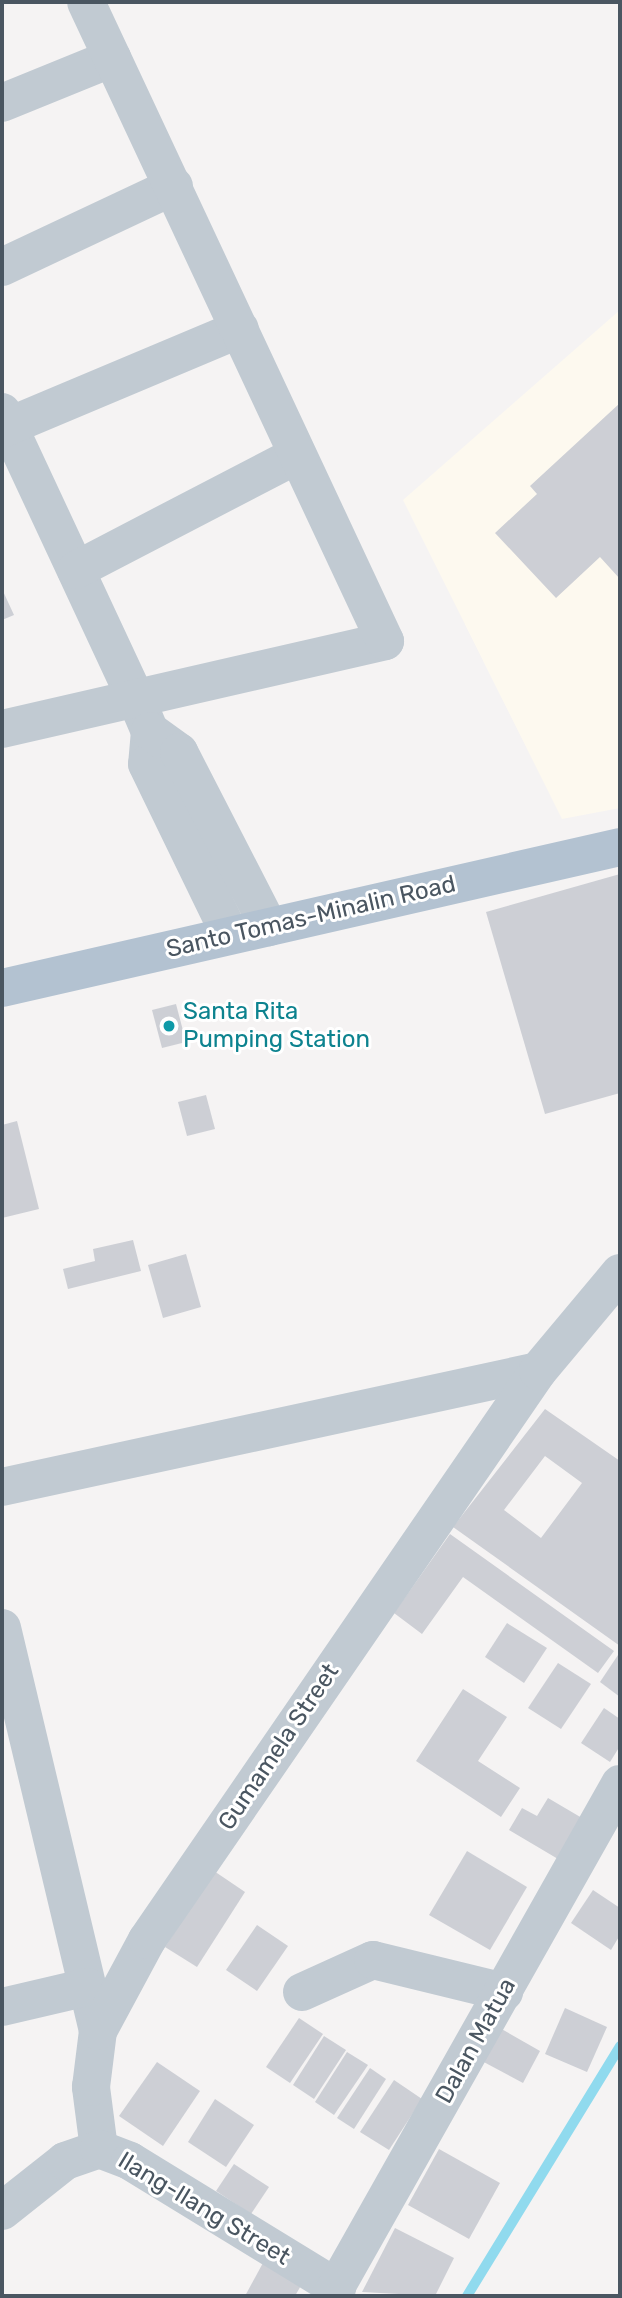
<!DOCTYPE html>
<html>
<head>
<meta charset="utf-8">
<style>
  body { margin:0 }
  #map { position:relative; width:622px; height:2298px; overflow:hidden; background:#f5f3f3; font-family:Rubik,sans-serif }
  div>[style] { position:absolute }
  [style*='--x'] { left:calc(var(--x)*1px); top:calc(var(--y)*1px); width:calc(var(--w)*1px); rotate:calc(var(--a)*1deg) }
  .commercial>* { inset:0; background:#fdf9ef }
  .stream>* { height:10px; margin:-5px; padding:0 5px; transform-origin:5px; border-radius:5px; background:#90daee }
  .building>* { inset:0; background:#cdcfd5 }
  .minor>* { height:38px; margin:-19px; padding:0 19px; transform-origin:19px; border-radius:19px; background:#c1cad2 }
  .major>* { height:38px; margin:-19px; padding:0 19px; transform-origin:19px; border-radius:19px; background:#b3c2d1 }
  .dots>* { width:19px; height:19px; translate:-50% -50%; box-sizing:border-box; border:4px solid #fff; border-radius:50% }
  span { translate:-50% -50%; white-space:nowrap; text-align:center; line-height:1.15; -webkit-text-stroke:6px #fff; paint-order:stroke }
  .street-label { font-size:24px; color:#4a5661 }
  .culture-label { font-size:24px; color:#0d838f }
  .left { translate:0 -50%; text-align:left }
  .frame { position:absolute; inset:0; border:4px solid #4a5661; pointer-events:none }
</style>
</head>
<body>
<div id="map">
  <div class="commercial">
    <i style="clip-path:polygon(620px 310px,620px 808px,562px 819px,403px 500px)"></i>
  </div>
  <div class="stream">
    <i style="--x:467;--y:2296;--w:293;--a:-58.5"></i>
  </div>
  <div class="building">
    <i style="clip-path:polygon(620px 403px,620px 579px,600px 557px,556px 598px,495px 533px,537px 494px,530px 486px)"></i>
    <i style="clip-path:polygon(2px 589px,14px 615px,2px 620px)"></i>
    <i style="clip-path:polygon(620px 874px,620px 1093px,545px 1114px,486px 912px)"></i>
    <i style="clip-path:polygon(176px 1004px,186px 1042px,162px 1048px,152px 1010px)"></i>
    <i style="clip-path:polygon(206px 1095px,215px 1129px,187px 1136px,178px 1102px)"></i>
    <i style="clip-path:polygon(17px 1121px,39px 1209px,2px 1218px,2px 1125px)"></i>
    <i style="clip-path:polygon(133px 1240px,141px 1271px,68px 1289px,63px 1269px,95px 1261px,93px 1249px)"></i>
    <i style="clip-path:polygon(186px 1254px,201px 1307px,163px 1318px,148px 1265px)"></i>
    <i style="clip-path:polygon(evenodd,545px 1409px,620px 1461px,620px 1646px,453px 1527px,545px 1409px,545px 1456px,582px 1483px,541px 1538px,504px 1510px,545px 1456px)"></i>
    <i style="clip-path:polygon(450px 1534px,614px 1651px,598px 1673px,463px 1577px,422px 1634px,394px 1613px)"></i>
    <i style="clip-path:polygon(507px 1623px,547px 1648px,524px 1683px,485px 1657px)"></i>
    <i style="clip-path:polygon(620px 1652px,620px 1697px,600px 1682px)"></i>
    <i style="clip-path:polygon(558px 1663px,591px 1684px,561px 1729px,528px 1708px)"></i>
    <i style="clip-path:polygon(463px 1689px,507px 1717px,478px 1761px,520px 1788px,501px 1817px,416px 1761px)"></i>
    <i style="clip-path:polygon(604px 1708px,620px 1719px,620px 1746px,610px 1762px,581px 1743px)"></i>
    <i style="clip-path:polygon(548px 1798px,582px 1818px,558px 1859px,509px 1830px,522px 1808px,537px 1816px)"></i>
    <i style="clip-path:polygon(467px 1851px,527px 1887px,490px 1950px,429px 1915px)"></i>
    <i style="clip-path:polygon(214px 1871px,245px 1892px,197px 1967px,165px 1947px)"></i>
    <i style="clip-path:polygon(593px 1890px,620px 1908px,620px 1935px,611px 1950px,571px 1923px)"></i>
    <i style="clip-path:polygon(257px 1925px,288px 1946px,257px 1991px,226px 1970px)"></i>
    <i style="clip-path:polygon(565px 2008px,607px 2027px,587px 2072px,545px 2054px)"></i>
    <i style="clip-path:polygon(299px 2018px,323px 2034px,290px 2083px,266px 2067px)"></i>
    <i style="clip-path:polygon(498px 2027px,540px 2051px,523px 2083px,480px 2060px)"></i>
    <i style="clip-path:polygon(324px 2036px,346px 2050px,314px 2099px,293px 2085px)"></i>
    <i style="clip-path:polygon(347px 2052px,368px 2065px,334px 2115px,315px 2102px)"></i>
    <i style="clip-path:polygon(157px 2062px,200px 2091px,163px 2146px,119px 2116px)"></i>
    <i style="clip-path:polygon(370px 2068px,386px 2079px,354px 2129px,337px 2118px)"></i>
    <i style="clip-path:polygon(394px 2080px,422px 2099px,389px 2150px,360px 2132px)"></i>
    <i style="clip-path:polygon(215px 2099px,254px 2125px,226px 2167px,188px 2142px)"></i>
    <i style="clip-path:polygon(439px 2149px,500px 2183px,469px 2239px,408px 2205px)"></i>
    <i style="clip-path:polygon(234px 2164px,269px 2187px,251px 2214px,216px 2191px)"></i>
    <i style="clip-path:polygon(395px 2228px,454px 2258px,435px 2296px,362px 2292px)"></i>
    <i style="clip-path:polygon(264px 2261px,303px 2282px,295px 2296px,245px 2296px)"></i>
  </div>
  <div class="minor">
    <i style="--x:2;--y:103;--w:119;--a:-22.2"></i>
    <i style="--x:2;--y:267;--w:190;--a:-25.2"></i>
    <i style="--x:2;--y:412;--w:319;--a:65"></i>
    <i style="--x:137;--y:701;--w:33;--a:67"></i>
    <i style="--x:150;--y:731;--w:33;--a:95"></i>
    <i style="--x:147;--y:764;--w:190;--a:64.1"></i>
    <i style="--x:2;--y:429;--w:258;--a:-22.8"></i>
    <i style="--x:76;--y:570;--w:249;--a:-27.5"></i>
    <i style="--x:2;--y:729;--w:393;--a:-12.9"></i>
    <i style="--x:385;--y:641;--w:705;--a:-115.08"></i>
    <i style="--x:150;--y:731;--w:36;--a:36"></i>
    <i style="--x:179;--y:752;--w:197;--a:62.8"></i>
    <i style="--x:2;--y:1487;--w:548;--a:-12.21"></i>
    <i style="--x:2;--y:1628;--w:414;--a:76.6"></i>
    <i style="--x:302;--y:1992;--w:78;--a:-24.3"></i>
    <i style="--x:373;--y:1960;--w:135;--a:13.7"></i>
    <i style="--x:2;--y:2007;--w:88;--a:-13.1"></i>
    <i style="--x:99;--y:2149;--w:63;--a:-97.4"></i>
    <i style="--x:91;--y:2087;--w:56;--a:-82.9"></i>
    <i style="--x:98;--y:2031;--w:103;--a:-61.7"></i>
    <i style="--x:147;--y:1940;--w:690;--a:-55.5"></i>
    <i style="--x:538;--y:1371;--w:128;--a:-50.1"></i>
    <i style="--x:2;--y:2211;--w:80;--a:-38.4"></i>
    <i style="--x:65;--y:2161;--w:36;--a:-19"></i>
    <i style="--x:99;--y:2149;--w:33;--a:21"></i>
    <i style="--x:130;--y:2161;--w:243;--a:31.5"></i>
    <i style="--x:331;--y:2296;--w:588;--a:-60.56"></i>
  </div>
  <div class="major">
    <i style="--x:2;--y:988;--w:634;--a:-12.85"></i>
  </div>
  <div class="dots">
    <i style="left:169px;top:1026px;background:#0f9aa8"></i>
  </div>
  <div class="street-label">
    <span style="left:311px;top:917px;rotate:-13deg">Santo Tomas-Minalin Road</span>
    <span style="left:279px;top:1747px;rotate:-56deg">Gumamela Street</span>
    <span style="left:476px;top:2041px;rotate:-61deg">Dalan Matua</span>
    <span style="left:204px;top:2209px;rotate:31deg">Ilang-Ilang Street</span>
  </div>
  <div class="culture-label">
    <span class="left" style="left:183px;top:1026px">Santa Rita<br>Pumping Station</span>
  </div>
  <div class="frame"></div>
</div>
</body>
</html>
